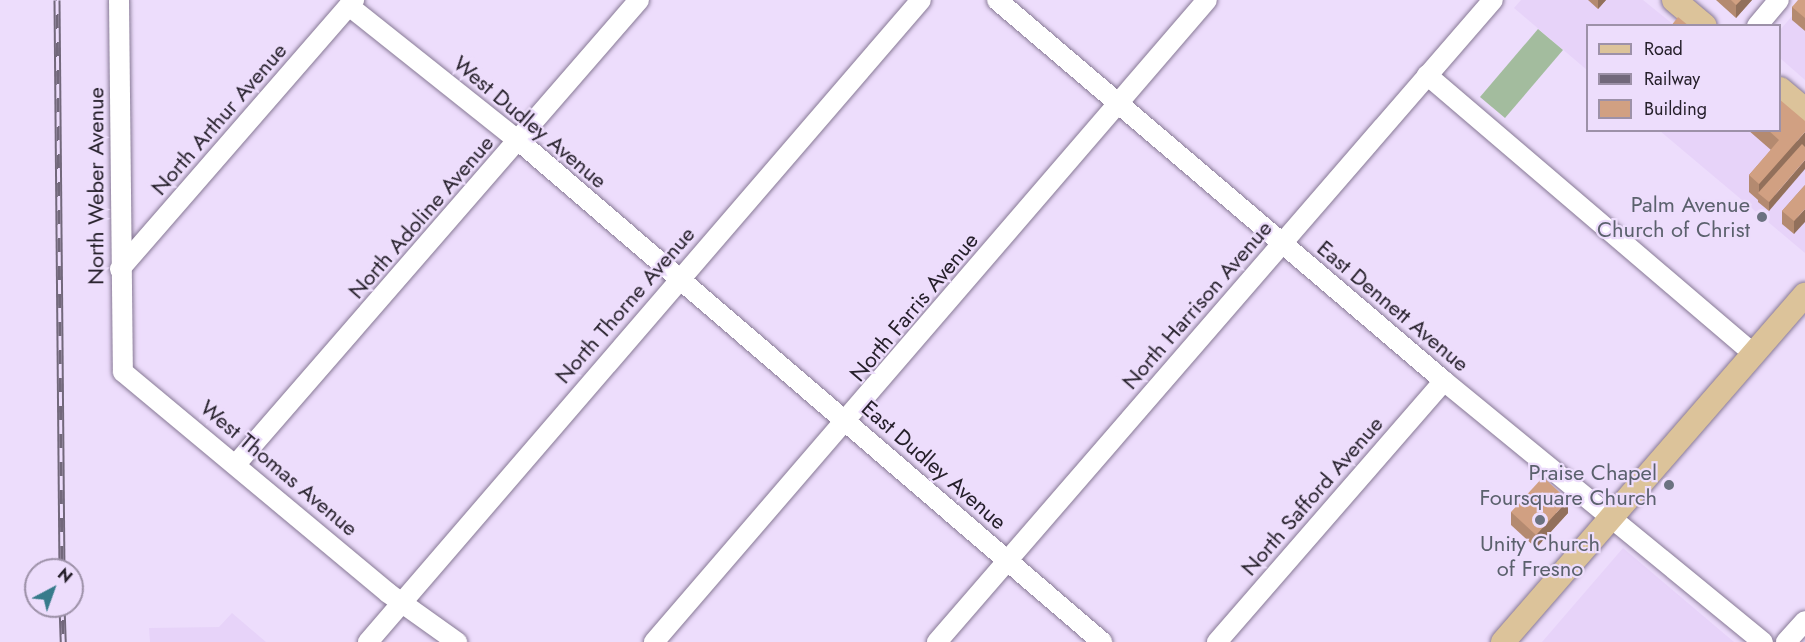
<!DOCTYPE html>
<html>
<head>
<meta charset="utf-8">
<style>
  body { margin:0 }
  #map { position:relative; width:1805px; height:642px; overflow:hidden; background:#edddfc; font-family:Jost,sans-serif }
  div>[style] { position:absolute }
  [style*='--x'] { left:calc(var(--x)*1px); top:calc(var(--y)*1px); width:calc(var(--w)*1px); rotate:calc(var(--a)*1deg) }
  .built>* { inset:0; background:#e7d3f9 }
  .green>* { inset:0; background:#a3bc9e }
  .roads { filter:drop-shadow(0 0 2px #877995) drop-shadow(0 0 2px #877995) }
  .minor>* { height:20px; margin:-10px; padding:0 10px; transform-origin:10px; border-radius:10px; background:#fff }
  .major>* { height:24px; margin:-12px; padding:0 12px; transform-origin:12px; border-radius:12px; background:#dcc39a }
  .rail>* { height:7px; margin-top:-3.5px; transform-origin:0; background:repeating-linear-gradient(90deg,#edddfc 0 14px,#72687b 0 28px); box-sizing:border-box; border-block:2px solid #72687b }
  .wall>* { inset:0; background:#b48a70 }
  .shaded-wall>* { inset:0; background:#92705b }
  .building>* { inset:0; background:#d1a082 }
  .dots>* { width:16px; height:16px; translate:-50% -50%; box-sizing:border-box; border:3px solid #edddfc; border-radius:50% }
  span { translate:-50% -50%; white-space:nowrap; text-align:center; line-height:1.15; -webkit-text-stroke:4.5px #edddfc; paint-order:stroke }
  .street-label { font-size:22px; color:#26202b }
  .worship-label { font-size:22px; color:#5b616d }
  .right { translate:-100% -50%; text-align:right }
  .legend { position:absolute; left:1586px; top:24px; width:195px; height:108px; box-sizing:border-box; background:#edddfc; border:2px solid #9d91a8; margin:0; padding:8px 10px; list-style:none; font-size:18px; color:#26202b }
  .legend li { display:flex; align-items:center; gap:12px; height:30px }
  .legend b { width:30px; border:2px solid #9d91a8 }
  .north { position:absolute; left:24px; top:558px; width:60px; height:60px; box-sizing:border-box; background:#edddfc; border:2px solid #9d91a8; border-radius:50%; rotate:41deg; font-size:16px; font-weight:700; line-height:24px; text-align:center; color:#26202b }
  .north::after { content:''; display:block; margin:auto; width:21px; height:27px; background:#377b8b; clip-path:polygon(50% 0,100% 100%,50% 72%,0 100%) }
</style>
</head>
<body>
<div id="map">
  <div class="built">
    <i style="clip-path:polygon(1521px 0,1643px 0,1674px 25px,1588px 26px,1587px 70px,1514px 8px)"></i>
    <i style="clip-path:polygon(1805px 1px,1805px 80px,1780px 58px,1780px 30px)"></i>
    <i style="clip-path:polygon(1780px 130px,1805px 136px,1805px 253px,1660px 131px)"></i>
    <i style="clip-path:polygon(1623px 548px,1734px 642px,1542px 642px)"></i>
    <i style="clip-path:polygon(232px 613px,266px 642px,150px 642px,149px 628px,219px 627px)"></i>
  </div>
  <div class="green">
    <i style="clip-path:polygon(1538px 29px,1563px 50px,1505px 118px,1480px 97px)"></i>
  </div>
  <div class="roads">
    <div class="minor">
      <i style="--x:119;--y:0;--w:372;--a:89.4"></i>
      <i style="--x:123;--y:372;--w:345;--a:39.8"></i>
      <i style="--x:388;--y:593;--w:85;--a:35.4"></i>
      <i style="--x:997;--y:0;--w:587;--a:40.44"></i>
      <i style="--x:1444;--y:381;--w:412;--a:39.3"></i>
      <i style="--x:349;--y:6;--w:217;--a:38.5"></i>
      <i style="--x:519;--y:141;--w:769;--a:40.67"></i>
      <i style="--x:1757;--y:26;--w:34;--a:-50"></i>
      <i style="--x:1427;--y:75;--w:428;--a:40.5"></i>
      <i style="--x:120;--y:269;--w:357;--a:-49"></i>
      <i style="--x:237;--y:463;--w:613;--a:-49.03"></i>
      <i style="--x:368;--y:642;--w:847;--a:-49.26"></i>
      <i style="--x:654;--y:642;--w:847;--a:-49.26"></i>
      <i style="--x:937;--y:642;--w:849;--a:-49.11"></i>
      <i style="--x:1217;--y:642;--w:346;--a:-49"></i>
      <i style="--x:1786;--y:642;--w:28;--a:-48"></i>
    </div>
    <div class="major">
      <i style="--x:1674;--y:0;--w:40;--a:40"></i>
      <i style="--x:1780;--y:89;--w:33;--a:40"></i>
      <i style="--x:1503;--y:642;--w:460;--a:-49"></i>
    </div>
  </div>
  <div class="rail">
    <i style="--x:57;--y:0;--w:570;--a:89.5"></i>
    <i style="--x:62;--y:606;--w:36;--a:88"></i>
  </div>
  <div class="wall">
    <i style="clip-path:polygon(1588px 0,1606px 0,1598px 9px)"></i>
    <i style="clip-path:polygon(1716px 0,1752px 0,1736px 18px)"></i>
    <i style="clip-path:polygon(1805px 0,1805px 31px,1792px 20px,1792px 7px)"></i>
    <i style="clip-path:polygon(1805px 121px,1769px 211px,1758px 202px,1758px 200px,1749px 192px,1749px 175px,1771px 150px,1748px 130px,1779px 130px)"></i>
    <i style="clip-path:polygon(1805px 185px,1794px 234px,1782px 224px,1782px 211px)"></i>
    <i style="clip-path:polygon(1511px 512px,1568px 513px,1536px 548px,1511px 525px)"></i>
  </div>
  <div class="shaded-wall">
    <i style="clip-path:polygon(1598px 0,1606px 0,1598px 9px)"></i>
    <i style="clip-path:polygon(1741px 0,1752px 0,1736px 18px,1736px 5px)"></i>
    <i style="clip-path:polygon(1805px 132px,1805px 149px,1759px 194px,1759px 184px)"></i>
    <i style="clip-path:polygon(1805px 160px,1805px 169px,1769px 211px,1769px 202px)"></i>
    <i style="clip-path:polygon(1805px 209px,1805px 222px,1794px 234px,1794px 221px)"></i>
    <i style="clip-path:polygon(1568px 500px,1568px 513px,1536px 548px,1536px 535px)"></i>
  </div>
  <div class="building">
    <i style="clip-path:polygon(1731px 0,1741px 0,1736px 5px)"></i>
    <i style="clip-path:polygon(1798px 0,1805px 0,1805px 18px,1792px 7px)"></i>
    <i style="clip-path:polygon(1678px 17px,1689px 26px,1671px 26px)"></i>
    <i style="clip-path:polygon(1779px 99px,1805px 121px,1805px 132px,1759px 184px,1749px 175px,1779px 140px,1768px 130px,1779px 130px)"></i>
    <i style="clip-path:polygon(1802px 144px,1805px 147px,1805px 160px,1769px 202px,1758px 193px)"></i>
    <i style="clip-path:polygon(1805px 185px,1805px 209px,1794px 221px,1782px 211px)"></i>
    <i style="clip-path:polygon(1543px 477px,1568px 500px,1536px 535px,1511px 512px)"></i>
  </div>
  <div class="dots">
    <i style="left:1762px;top:217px;background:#6b7280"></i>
    <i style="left:1669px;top:485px;background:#6b7280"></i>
    <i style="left:1540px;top:520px;background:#6b7280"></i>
  </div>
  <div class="street-label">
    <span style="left:219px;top:119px;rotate:-49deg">North Arthur Avenue</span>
    <span style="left:530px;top:122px;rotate:40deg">West Dudley Avenue</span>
    <span style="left:96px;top:186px;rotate:-90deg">North Weber Avenue</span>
    <span style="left:421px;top:217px;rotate:-49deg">North Adoline Avenue</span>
    <span style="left:625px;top:305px;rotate:-49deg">North Thorne Avenue</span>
    <span style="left:1197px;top:305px;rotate:-49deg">North Harrison Avenue</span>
    <span style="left:1393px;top:306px;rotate:40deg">East Dennett Avenue</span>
    <span style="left:914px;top:307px;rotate:-50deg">North Farris Avenue</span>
    <span style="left:934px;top:465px;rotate:41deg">East Dudley Avenue</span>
    <span style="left:279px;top:468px;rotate:40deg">West Thomas Avenue</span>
    <span style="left:1312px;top:496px;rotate:-49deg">North Safford Avenue</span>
  </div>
  <div class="worship-label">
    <span class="right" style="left:1750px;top:217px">Palm Avenue<br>Church of Christ</span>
    <span class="right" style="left:1657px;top:485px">Praise Chapel<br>Foursquare Church</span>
    <span style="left:1540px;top:556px">Unity Church<br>of Fresno</span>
  </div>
  <ul class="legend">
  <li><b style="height:8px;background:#dcc39a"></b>Road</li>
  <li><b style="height:8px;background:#72687b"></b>Railway</li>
  <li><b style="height:16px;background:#d1a082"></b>Building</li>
  </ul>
  <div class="north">N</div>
</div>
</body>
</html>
